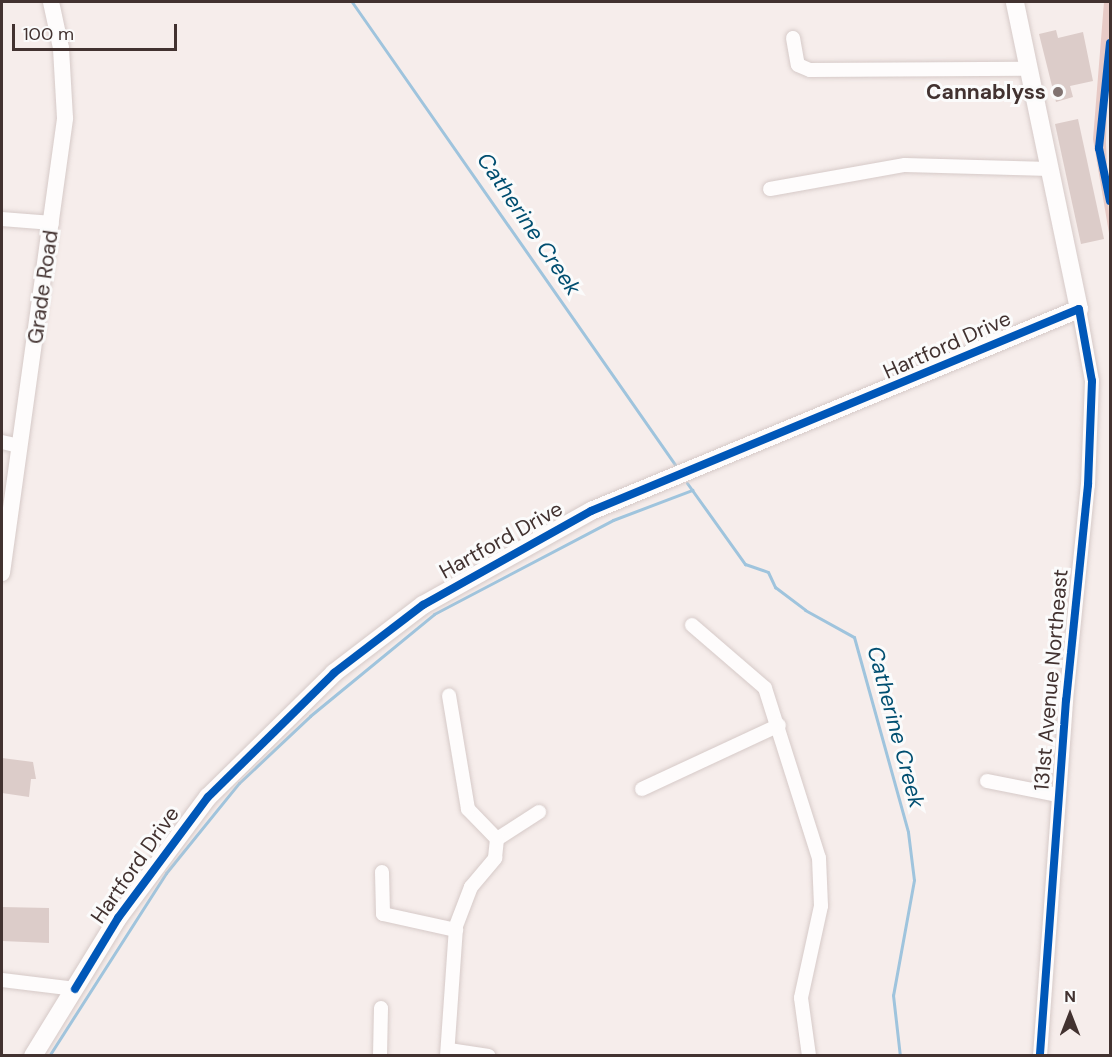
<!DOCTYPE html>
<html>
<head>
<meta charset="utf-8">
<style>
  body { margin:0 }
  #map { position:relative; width:1112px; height:1057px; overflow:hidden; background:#f6edeb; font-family:"DM Sans",sans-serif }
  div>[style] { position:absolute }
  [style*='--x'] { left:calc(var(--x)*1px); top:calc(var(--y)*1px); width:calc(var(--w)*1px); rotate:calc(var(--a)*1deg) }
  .green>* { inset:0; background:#e7cac6 }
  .stream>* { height:3px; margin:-1.5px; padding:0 1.5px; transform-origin:1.5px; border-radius:1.5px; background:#9fc4dd }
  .building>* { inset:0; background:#dcccc9 }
  .roads { filter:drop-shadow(0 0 2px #d6cac8) drop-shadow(0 0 2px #d6cac8) }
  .minor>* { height:14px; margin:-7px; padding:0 7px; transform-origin:7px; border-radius:7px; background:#fefcfc }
  .tertiary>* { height:16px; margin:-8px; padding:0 8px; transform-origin:8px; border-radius:8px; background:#fefcfc }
  .secondary>* { height:18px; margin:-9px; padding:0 9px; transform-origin:9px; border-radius:9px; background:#fefcfc }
  .cycleway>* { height:8px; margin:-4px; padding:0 4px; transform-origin:4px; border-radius:4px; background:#0057b8 }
  .dots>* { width:16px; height:16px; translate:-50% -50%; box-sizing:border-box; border:3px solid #fbfbfb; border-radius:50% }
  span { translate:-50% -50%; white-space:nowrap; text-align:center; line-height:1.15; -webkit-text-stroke:6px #fbfbfb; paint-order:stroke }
  .poi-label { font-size:21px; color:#423230; font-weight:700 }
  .right { translate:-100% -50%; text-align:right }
  .street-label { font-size:21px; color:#423230 }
  .water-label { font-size:22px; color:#004e70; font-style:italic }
  .frame { position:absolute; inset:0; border:3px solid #423230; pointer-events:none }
  .north { position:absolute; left:1040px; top:985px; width:60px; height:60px; -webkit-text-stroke:4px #fbfbfb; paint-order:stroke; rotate:0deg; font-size:16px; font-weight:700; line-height:24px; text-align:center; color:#423230 }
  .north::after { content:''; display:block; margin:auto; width:21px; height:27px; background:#423230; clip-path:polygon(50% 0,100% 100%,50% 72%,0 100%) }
  .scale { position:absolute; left:12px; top:24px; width:165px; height:27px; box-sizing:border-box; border:3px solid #423230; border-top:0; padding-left:8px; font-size:18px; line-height:21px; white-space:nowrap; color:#423230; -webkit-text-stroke:4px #fbfbfb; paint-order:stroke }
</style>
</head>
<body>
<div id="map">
  <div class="green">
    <i style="clip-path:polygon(1104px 2px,1110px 2px,1106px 142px,1110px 239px,1093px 139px)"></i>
  </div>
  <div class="stream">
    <i style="--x:352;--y:2;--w:566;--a:55.07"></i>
    <i style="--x:687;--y:483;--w:100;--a:54.4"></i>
    <i style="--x:745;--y:564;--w:24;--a:19"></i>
    <i style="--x:768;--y:572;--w:17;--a:65"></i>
    <i style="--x:775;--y:587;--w:38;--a:37"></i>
    <i style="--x:805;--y:610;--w:56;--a:28.9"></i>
    <i style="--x:854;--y:637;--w:202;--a:74.5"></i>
    <i style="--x:908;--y:832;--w:48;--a:82.9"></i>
    <i style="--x:914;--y:880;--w:117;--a:100.3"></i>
    <i style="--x:893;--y:995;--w:61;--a:83.5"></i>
    <i style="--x:49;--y:1056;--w:217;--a:-57.4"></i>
    <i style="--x:166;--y:873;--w:116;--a:-51"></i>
    <i style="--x:239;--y:783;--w:98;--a:-43.3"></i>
    <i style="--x:310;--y:716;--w:161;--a:-39.4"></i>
    <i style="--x:434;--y:614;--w:202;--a:-27.7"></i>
    <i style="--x:613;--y:520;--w:85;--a:-20.8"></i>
  </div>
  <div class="building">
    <i style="clip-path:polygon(1056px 30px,1058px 38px,1083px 32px,1093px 81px,1070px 86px,1073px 97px,1056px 102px,1039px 34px)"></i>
    <i style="clip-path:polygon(1078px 119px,1104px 239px,1081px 244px,1055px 124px)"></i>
    <i style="clip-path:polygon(2px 758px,33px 762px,36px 779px,31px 779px,29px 797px,2px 793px)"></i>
    <i style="clip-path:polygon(2px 907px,49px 908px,49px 943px,2px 941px)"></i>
  </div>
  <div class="roads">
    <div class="minor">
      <i style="--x:793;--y:38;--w:27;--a:80"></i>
      <i style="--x:798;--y:65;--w:13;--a:23"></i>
      <i style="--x:810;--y:70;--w:217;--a:-0.3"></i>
      <i style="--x:770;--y:189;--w:137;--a:-10.1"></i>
      <i style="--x:905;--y:165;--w:145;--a:1.6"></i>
      <i style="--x:2;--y:219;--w:50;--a:4.6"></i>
      <i style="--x:2;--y:442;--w:17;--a:13"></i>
      <i style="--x:692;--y:625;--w:96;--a:40.8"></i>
      <i style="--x:765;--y:688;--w:178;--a:72.4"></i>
      <i style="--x:819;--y:858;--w:48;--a:87.6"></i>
      <i style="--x:821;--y:906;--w:94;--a:102.3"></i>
      <i style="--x:801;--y:998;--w:59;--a:82.1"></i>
      <i style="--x:987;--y:781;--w:72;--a:11.2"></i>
      <i style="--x:642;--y:789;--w:151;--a:-25"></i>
      <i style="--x:497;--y:839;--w:50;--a:-32.7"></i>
      <i style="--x:382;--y:872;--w:42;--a:88.6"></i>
      <i style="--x:383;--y:914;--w:75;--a:12.4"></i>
      <i style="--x:2;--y:980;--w:74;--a:7"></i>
      <i style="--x:449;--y:1050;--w:40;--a:8.5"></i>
      <i style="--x:380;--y:1056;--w:48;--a:-88.8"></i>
      <i style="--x:447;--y:1056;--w:130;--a:-86"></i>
      <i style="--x:456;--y:926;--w:42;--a:-69"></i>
      <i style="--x:471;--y:887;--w:38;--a:-50"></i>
      <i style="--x:495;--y:858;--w:19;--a:-84"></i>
      <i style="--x:497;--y:839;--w:42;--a:-134"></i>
      <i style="--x:468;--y:809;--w:115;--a:-99.5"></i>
      <i style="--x:1040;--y:1056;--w:357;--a:-85.8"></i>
      <i style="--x:1066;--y:700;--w:216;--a:-84.2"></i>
      <i style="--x:1088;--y:485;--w:104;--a:-87.8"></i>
      <i style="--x:1092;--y:381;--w:73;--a:-100.2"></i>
    </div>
    <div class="tertiary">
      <i style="--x:2;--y:573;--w:459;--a:-82.1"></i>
      <i style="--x:65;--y:118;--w:70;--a:-93.3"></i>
      <i style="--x:61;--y:48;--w:47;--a:-102.3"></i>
    </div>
    <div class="secondary">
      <i style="--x:33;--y:1056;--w:162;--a:-58.4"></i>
      <i style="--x:118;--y:918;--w:151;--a:-53.4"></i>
      <i style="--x:208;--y:797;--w:177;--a:-44.5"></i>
      <i style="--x:334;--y:673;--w:112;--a:-37.4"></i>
      <i style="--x:423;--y:605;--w:193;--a:-29.2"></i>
      <i style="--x:591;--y:511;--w:528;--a:-22.49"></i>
      <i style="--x:1079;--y:309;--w:314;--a:-101.8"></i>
    </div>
  </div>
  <div class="cycleway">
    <i style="--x:1110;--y:43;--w:106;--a:96"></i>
    <i style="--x:1099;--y:148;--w:54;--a:78.3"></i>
    <i style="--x:75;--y:989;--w:83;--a:-58.8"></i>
    <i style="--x:118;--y:918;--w:151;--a:-53.4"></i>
    <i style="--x:208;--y:797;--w:177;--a:-44.5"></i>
    <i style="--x:334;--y:673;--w:112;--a:-37.4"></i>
    <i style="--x:423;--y:605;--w:193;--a:-29.2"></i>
    <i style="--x:591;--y:511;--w:528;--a:-22.49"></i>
    <i style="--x:1079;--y:309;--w:73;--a:79.8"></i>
    <i style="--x:1092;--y:381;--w:104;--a:92.2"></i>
    <i style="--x:1088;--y:485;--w:216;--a:95.8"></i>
    <i style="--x:1066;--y:700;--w:357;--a:94.2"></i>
  </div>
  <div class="dots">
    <i style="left:1058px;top:92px;background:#817371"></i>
  </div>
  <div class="poi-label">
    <span class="right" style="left:1046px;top:92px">Cannablyss</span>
  </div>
  <div class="street-label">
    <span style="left:43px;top:287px;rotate:-82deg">Grade Road</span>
    <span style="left:947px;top:345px;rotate:-24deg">Hartford Drive</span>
    <span style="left:501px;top:540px;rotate:-29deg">Hartford Drive</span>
    <span style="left:1051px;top:680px;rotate:-85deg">131st Avenue Northeast</span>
    <span style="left:135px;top:865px;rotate:-55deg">Hartford Drive</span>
  </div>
  <div class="water-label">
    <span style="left:529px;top:224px;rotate:56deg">Catherine Creek</span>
    <span style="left:896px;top:727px;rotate:75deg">Catherine Creek</span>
  </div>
  <div class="frame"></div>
  <div class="north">N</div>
  <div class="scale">100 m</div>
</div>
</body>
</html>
